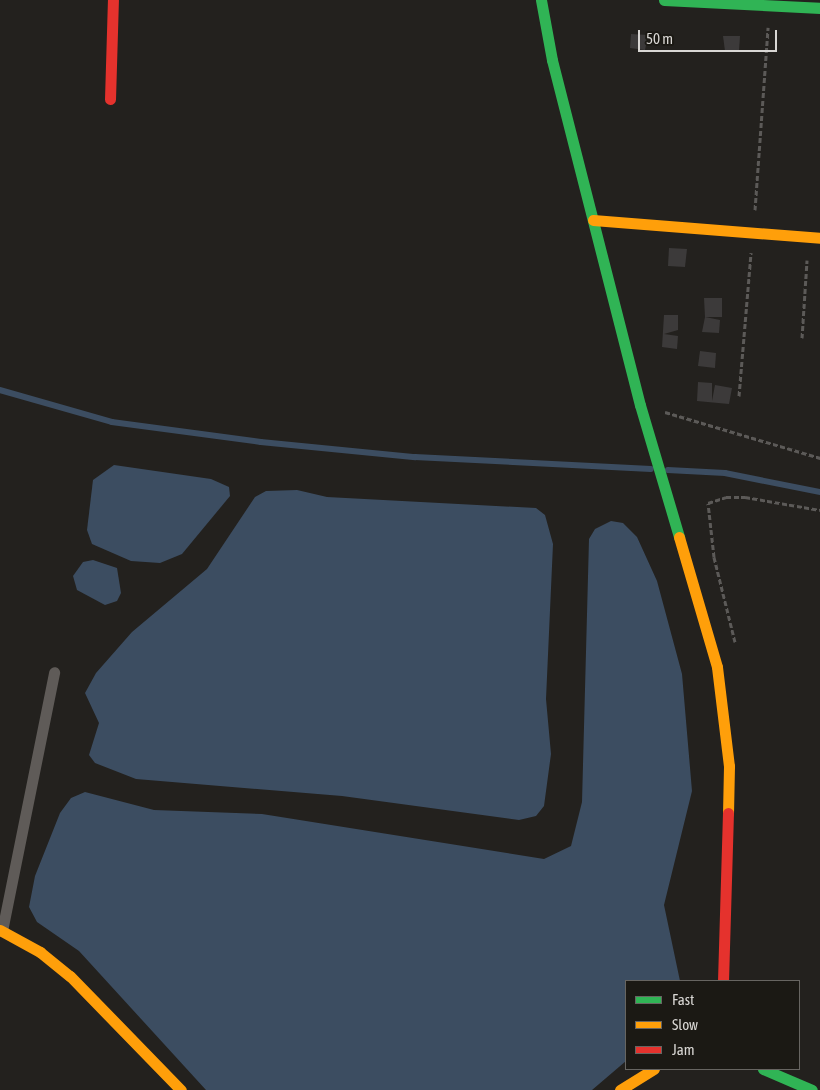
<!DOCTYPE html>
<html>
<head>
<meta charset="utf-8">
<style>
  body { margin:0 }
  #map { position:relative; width:820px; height:1090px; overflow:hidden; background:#23211e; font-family:"Asap Condensed",sans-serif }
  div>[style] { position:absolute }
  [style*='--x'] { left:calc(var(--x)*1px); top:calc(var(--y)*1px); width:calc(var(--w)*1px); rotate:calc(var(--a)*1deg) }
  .water>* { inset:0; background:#3c4d61 }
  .stream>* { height:5.5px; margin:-2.75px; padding:0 2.75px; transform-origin:2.75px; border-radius:2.75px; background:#3c4d61 }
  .building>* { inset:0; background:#3c3a3a }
  .path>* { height:3px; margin-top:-1.5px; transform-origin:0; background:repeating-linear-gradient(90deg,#5c5a58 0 5px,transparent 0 7.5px) }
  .lane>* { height:11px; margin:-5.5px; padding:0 5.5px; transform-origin:5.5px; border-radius:5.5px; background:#5f5b58 }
  .fast>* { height:11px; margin:-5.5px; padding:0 5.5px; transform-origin:5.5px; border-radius:5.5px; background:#30b455 }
  .slow>* { height:11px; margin:-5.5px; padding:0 5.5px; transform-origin:5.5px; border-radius:5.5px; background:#ff9f0a }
  .jam>* { height:11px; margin:-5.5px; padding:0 5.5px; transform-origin:5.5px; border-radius:5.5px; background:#e5322d }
  span { translate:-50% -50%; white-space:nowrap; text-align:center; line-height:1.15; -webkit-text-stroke:4.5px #1b1914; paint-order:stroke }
  .legend { position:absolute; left:625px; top:980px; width:175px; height:90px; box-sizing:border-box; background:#1b1914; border:1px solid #676561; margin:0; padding:6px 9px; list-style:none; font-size:15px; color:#d9d7d4 }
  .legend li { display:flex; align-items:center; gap:10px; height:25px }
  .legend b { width:25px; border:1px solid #676561 }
  .scale { position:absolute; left:638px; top:30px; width:139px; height:22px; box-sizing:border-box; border:2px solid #d9d7d4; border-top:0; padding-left:6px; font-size:15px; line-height:18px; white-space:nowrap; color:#d9d7d4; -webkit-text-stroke:4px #1b1914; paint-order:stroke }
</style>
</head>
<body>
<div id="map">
  <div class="water">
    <i style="clip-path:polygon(114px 465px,211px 479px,229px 487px,230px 496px,182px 554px,160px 563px,131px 561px,92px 544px,87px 530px,93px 480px)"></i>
    <i style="clip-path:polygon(297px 490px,327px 497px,536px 508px,545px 515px,553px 544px,546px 699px,551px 754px,544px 806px,536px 816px,519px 820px,342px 796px,136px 779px,95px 763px,89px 755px,99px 723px,85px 693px,96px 673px,132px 632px,207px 569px,255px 497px,266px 491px)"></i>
    <i style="clip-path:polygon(611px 521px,623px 523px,637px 537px,657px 581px,682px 674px,692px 791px,664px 905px,680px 981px,626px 981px,626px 1061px,592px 1090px,206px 1090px,79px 951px,37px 922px,29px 907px,35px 876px,60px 813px,71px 798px,85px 792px,154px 810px,262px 814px,544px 859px,571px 846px,582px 802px,589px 539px,595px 529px)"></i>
    <i style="clip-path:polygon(93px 560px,117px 568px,121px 593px,117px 601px,105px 605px,77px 590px,73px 576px,83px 562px)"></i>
  </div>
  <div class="stream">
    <i style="--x:0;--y:390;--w:116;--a:15.9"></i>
    <i style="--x:112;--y:422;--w:150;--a:7.6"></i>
    <i style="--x:261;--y:442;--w:155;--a:5.6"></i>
    <i style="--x:415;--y:457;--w:236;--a:2.9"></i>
    <i style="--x:668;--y:470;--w:57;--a:3"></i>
    <i style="--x:725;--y:473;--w:97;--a:11.3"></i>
  </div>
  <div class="building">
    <i style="clip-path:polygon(631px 34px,648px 35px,645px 50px,630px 48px)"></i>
    <i style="clip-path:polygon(723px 36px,740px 36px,739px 51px,725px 51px)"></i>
    <i style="clip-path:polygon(669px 248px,687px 249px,685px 267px,668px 266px)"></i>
    <i style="clip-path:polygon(704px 298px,722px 298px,722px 317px,705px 317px)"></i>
    <i style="clip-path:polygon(664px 315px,678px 315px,678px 330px,664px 334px,678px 336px,677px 349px,662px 347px)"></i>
    <i style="clip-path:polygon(705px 317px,720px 320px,719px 333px,702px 332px)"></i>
    <i style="clip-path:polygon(700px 351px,716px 353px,715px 368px,698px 366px)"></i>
    <i style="clip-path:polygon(698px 382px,712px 383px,712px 401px,715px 385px,732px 388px,729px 404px,697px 401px)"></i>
  </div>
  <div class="path">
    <i style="--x:755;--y:210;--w:183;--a:-85.9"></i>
    <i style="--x:802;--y:338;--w:78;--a:-86.3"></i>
    <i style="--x:739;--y:396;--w:144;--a:-85.2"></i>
    <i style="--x:665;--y:412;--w:162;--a:16.5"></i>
    <i style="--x:735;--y:642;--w:88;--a:-103.9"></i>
    <i style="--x:714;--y:557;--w:54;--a:-96.3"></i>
    <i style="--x:708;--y:503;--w:19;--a:-18"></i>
    <i style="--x:726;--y:497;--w:19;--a:0"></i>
    <i style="--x:745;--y:497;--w:76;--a:9.8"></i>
  </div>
  <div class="lane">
    <i style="--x:2;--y:931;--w:264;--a:-78.6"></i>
  </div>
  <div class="fast">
    <i style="--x:541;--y:0;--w:61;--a:79.6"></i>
    <i style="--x:552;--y:60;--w:356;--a:75.7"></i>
    <i style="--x:640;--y:405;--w:138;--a:73.5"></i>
    <i style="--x:664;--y:0;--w:156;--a:2.9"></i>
    <i style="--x:763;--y:1069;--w:53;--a:23.2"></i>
  </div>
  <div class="slow">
    <i style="--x:593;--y:220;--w:228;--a:4.5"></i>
    <i style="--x:679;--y:537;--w:135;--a:73.7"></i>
    <i style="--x:717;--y:667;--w:100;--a:83.1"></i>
    <i style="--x:729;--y:766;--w:47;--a:91.2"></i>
    <i style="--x:0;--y:930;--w:46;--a:28.8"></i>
    <i style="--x:40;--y:952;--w:38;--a:39"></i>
    <i style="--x:70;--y:976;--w:159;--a:45.8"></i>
    <i style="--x:620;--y:1090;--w:40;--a:-32"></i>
  </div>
  <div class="jam">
    <i style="--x:110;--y:99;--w:99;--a:-88.3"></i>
    <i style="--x:723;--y:981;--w:168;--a:-88.3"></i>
  </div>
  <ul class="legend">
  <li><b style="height:6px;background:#30b455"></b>Fast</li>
  <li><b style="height:6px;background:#ff9f0a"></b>Slow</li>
  <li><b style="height:6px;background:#e5322d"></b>Jam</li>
  </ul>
  <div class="scale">50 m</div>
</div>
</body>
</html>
